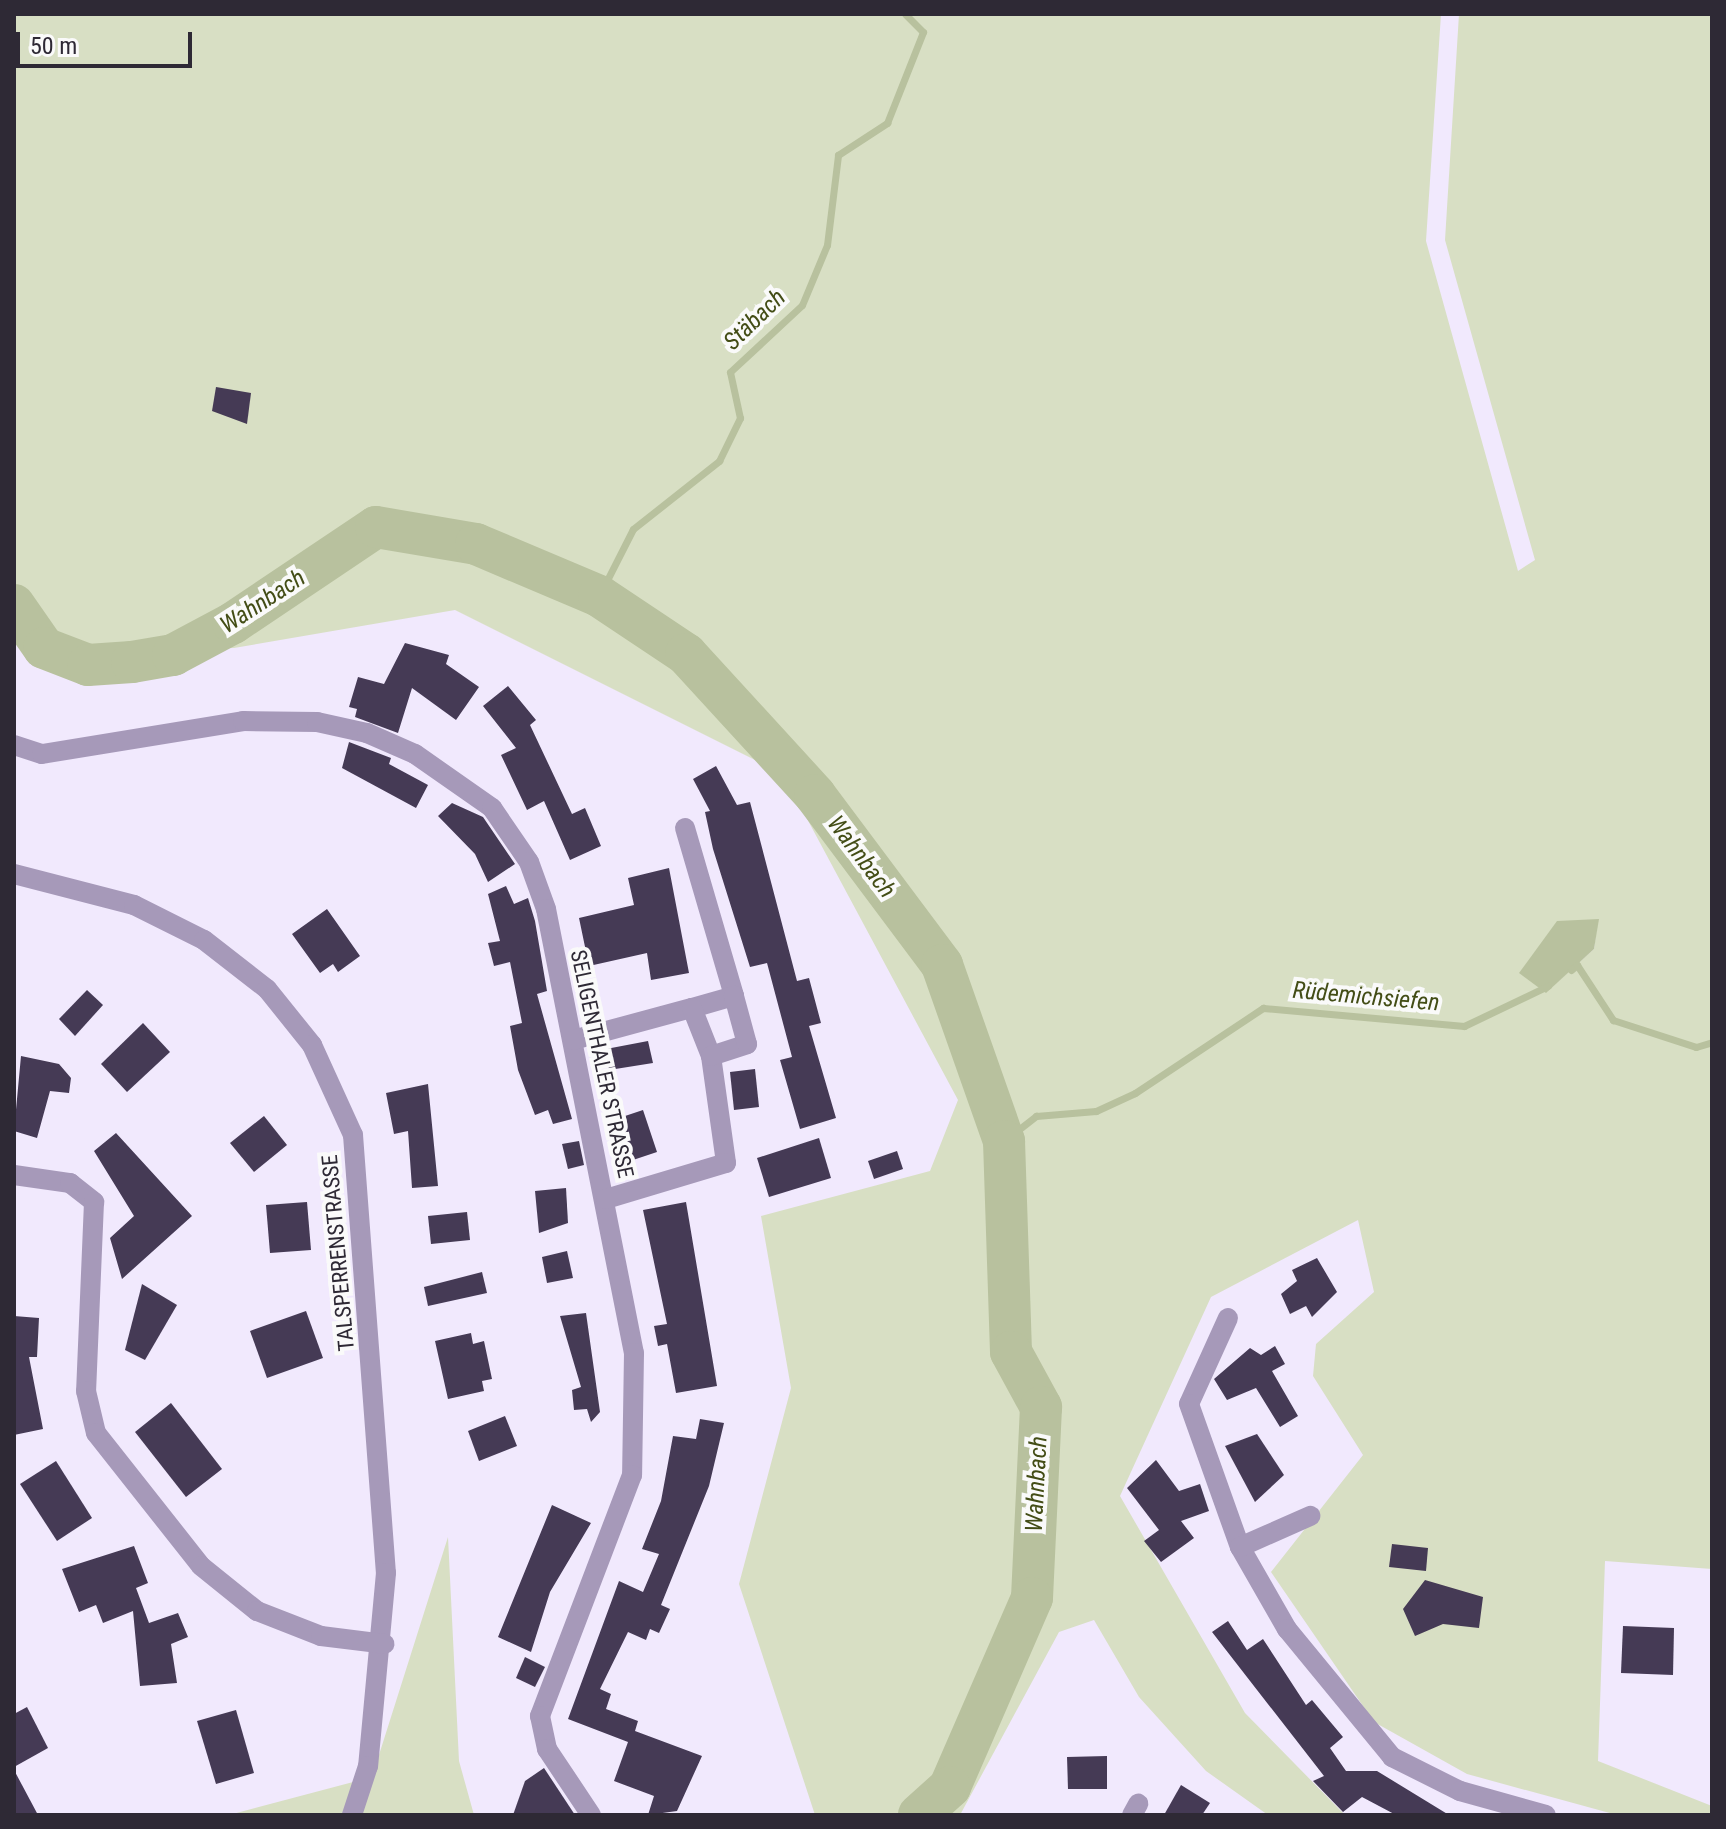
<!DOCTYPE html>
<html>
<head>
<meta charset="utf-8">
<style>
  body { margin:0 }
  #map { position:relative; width:1726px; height:1829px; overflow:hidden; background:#f1e9fd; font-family:"Roboto Condensed",sans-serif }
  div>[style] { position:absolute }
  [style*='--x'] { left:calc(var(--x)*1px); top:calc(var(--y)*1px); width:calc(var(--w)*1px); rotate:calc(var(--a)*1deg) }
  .green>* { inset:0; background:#d8dfc4 }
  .water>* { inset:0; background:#b8c19e }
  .stream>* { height:7px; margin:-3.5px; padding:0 3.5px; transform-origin:3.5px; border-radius:3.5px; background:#b8c19e }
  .river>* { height:42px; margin:-21px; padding:0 21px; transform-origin:21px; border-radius:21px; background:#b8c19e }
  .building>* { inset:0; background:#453a55 }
  .street>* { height:20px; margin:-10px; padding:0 10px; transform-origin:10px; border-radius:10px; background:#a699b9 }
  span { translate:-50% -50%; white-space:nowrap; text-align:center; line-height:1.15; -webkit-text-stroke:8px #fafafa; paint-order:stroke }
  .street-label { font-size:22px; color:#2e2935 }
  .water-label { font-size:24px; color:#434d16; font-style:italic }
  .frame { position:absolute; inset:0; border:16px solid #2e2935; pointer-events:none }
  .scale { position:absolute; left:16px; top:32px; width:176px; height:36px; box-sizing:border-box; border:4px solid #2e2935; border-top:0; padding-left:10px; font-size:24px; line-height:28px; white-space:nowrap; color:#2e2935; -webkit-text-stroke:6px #fafafa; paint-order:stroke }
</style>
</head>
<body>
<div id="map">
  <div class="green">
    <i style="clip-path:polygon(evenodd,14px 14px,1441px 14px,1426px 241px,1518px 571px,1535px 560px,1445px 240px,1459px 14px,1712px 14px,1712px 1569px,1605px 1561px,1598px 1761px,1712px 1806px,1712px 1815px,1617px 1815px,1467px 1774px,1374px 1722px,1271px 1572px,1363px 1455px,1313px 1376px,1316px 1344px,1374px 1292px,1358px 1220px,1211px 1297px,1120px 1496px,1245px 1713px,1345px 1815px,1268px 1815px,1206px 1771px,1139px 1697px,1094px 1620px,1059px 1632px,960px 1815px,815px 1815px,739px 1584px,791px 1388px,761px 1216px,930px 1171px,958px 1100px,783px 774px,455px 610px,234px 648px,104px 651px,14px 625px,14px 14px,1598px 919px,1594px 949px,1546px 992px,1540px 987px,1598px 919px)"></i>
    <i style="clip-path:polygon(448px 1537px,459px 1761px,474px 1815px,229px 1815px,372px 1777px)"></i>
  </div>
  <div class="water">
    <i style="clip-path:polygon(1599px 919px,1594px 949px,1546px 993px,1519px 973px,1557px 921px)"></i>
  </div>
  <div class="stream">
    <i style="--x:599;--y:596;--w:75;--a:-63.1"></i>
    <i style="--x:633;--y:529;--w:110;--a:-38.3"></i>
    <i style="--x:719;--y:461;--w:48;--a:-64"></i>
    <i style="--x:740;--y:418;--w:47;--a:-102.3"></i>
    <i style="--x:730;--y:372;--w:98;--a:-42.9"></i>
    <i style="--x:802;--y:305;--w:65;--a:-67.4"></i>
    <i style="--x:827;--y:245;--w:91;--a:-83"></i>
    <i style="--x:838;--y:155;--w:59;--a:-33.1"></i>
    <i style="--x:887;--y:123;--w:98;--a:-68.4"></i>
    <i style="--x:923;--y:32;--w:25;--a:-135"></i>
    <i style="--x:1571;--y:970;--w:8;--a:-40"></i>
    <i style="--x:1577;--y:965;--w:66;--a:56.8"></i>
    <i style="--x:1613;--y:1020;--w:87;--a:18"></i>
    <i style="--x:1696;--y:1047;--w:17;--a:-17"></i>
    <i style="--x:1004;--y:1141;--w:41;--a:-38"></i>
    <i style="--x:1036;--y:1116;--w:60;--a:-4.8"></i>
    <i style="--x:1096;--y:1111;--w:43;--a:-24.8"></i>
    <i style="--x:1135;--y:1093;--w:154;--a:-33.6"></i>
    <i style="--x:1263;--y:1008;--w:202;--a:5.1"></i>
    <i style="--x:1464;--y:1026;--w:93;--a:-25.5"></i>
  </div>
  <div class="river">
    <i style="--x:14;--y:605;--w:52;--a:55.1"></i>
    <i style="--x:44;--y:648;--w:47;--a:21.1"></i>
    <i style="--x:88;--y:665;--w:44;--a:-3.9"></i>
    <i style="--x:132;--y:662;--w:42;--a:-9.7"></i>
    <i style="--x:173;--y:655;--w:68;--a:-28.1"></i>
    <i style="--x:233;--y:623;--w:172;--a:-33.9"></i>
    <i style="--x:376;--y:527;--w:101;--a:9.6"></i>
    <i style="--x:476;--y:544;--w:134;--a:22.9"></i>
    <i style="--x:599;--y:596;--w:105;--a:33.7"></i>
    <i style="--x:686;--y:654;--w:191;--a:47.5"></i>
    <i style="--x:815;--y:795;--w:212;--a:53.2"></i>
    <i style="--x:942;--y:965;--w:187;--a:70.6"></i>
    <i style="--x:1004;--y:1141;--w:211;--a:88.1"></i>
    <i style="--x:1011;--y:1352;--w:63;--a:61.4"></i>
    <i style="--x:1041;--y:1407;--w:191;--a:92.7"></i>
    <i style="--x:1032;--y:1598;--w:206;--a:113.5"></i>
    <i style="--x:950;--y:1787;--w:42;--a:137.9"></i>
  </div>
  <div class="building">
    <i style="clip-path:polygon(216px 387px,251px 393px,247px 424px,212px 411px)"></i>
    <i style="clip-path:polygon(405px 643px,449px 655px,446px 664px,479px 687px,456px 720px,412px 688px,398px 733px,355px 717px,357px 709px,349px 707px,358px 677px,384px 684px)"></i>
    <i style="clip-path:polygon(508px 686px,536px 720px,530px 725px,572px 814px,585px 808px,601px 846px,570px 860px,544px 801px,527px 810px,501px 755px,516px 748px,483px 706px)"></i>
    <i style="clip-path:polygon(349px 742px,391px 758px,389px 764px,428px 785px,416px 808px,342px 768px)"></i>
    <i style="clip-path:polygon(716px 766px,737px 805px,750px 802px,797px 981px,809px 978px,821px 1023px,809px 1026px,836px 1118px,800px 1129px,780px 1060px,792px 1057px,767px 963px,750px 967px,713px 849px,705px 812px,710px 811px,693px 779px)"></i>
    <i style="clip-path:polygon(452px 803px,483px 817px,515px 864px,488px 882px,475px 854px,438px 816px)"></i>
    <i style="clip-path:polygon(669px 868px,689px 973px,651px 980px,647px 953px,589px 966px,579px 918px,634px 905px,628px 878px)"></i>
    <i style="clip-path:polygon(506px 886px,514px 904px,528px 898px,535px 921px,547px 991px,537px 994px,572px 1119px,553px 1124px,548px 1110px,535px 1115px,518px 1070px,510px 1026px,522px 1023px,510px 962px,494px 966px,488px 943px,500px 941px,488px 894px)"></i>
    <i style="clip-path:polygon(327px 909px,360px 956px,338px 972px,333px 964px,320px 973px,292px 934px)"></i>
    <i style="clip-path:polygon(87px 990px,103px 1005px,75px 1036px,59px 1019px)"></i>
    <i style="clip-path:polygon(143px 1023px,170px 1052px,127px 1092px,101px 1064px)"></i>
    <i style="clip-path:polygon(648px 1041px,653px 1063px,609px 1070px,606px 1049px)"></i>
    <i style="clip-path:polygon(21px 1056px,59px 1064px,71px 1078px,69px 1093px,50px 1091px,37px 1138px,14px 1131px)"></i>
    <i style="clip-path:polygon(755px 1069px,759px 1107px,734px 1110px,730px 1072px)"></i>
    <i style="clip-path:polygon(428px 1084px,438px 1186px,412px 1188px,408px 1131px,394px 1134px,386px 1093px)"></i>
    <i style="clip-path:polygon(643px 1110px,657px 1152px,633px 1160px,619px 1118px)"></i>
    <i style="clip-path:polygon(264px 1116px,287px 1145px,254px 1172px,230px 1143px)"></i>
    <i style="clip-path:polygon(116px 1133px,192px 1216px,122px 1279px,110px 1238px,134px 1216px,94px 1151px)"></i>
    <i style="clip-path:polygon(819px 1138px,831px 1178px,769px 1197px,757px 1158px)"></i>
    <i style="clip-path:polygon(579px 1141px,584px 1165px,568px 1169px,562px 1144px)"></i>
    <i style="clip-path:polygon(897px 1151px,903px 1169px,874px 1179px,868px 1161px)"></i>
    <i style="clip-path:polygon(566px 1188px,568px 1223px,539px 1233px,535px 1191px)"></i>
    <i style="clip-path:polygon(307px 1202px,311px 1250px,270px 1253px,266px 1205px)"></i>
    <i style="clip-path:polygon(686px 1202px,717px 1386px,676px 1393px,667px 1344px,658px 1346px,654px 1326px,667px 1324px,643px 1210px)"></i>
    <i style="clip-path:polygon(467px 1212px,470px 1240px,431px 1244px,428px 1216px)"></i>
    <i style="clip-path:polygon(567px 1251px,573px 1278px,547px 1283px,542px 1257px)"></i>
    <i style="clip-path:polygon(1317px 1258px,1337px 1292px,1312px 1317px,1306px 1306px,1290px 1314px,1281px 1294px,1297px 1281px,1292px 1270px)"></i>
    <i style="clip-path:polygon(482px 1272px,487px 1293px,428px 1306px,424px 1287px)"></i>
    <i style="clip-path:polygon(142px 1284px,177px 1305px,145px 1360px,125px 1350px)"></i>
    <i style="clip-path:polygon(306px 1311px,323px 1358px,267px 1378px,250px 1331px)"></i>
    <i style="clip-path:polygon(586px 1313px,600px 1412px,591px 1422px,587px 1409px,574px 1410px,572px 1390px,581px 1387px,560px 1316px)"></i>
    <i style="clip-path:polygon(14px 1316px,39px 1318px,37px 1357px,29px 1357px,43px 1429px,14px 1435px)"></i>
    <i style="clip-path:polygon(471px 1333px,473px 1344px,484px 1341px,492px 1379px,482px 1381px,484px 1391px,448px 1399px,435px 1341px)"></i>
    <i style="clip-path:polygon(1275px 1346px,1285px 1364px,1272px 1371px,1298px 1416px,1280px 1427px,1256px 1388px,1227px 1400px,1214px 1379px,1250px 1348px,1261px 1355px)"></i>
    <i style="clip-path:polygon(171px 1403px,222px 1469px,186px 1497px,135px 1432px)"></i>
    <i style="clip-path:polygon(505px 1416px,517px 1446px,479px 1461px,468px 1431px)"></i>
    <i style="clip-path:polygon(700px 1419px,724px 1423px,709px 1486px,661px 1605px,670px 1609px,659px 1633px,650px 1629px,646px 1640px,628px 1632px,600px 1689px,611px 1694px,606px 1709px,638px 1721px,635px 1731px,702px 1756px,677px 1811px,648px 1815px,654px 1796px,614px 1781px,628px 1742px,568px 1719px,619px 1581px,643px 1592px,659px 1554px,642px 1549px,661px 1501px,673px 1436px,696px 1439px)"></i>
    <i style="clip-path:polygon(1257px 1434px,1284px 1475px,1255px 1502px,1225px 1446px)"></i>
    <i style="clip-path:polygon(1156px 1460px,1179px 1491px,1200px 1484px,1209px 1511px,1181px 1521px,1194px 1538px,1161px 1562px,1144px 1541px,1159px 1530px,1127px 1488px)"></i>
    <i style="clip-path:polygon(56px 1461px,92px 1518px,57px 1541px,20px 1484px)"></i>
    <i style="clip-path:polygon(552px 1505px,591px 1523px,550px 1592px,531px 1652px,498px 1637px)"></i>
    <i style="clip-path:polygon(1392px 1544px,1428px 1548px,1426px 1571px,1389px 1567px)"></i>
    <i style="clip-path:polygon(134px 1546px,148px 1583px,136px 1588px,149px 1623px,178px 1613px,188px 1637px,171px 1644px,177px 1683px,140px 1686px,133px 1611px,103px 1623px,96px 1605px,79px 1612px,62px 1569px)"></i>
    <i style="clip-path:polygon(1425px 1580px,1483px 1597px,1479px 1628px,1443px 1624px,1415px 1636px,1403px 1609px)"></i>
    <i style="clip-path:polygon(1228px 1621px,1247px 1650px,1263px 1639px,1306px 1705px,1312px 1700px,1343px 1737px,1330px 1748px,1346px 1771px,1377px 1771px,1449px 1815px,1396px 1815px,1362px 1797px,1343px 1812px,1313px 1781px,1324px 1776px,1212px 1632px)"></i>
    <i style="clip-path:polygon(1623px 1626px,1674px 1628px,1673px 1675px,1621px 1673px)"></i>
    <i style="clip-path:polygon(525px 1657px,545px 1667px,535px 1687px,516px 1678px)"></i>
    <i style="clip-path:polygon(27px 1707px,48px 1748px,14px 1767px,14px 1714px)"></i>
    <i style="clip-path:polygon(236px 1710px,254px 1773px,216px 1784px,197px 1721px)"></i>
    <i style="clip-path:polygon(1107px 1756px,1107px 1789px,1068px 1789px,1067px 1757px)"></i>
    <i style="clip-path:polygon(544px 1768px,575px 1815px,513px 1815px,525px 1781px)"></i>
    <i style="clip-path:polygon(14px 1770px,38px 1815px,14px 1815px)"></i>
    <i style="clip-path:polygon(1181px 1785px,1210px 1803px,1202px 1815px,1164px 1815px)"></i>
  </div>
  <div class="street">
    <i style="--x:14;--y:745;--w:29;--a:18"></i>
    <i style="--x:42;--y:754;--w:204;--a:-9.3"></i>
    <i style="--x:243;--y:721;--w:74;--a:0.8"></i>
    <i style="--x:317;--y:722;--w:51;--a:12.4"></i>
    <i style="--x:367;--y:733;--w:52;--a:23.6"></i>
    <i style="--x:415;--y:754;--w:94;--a:35"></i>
    <i style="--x:492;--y:808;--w:65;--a:55.6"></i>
    <i style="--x:529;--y:862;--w:50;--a:70.1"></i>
    <i style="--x:546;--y:909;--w:453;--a:78.8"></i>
    <i style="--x:634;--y:1353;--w:122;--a:90.9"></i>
    <i style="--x:632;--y:1475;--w:258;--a:110.9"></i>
    <i style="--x:540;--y:1716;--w:34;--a:78"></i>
    <i style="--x:547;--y:1749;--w:79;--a:56.3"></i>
    <i style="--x:685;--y:828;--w:175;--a:73.7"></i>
    <i style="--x:734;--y:996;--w:44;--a:164.1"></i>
    <i style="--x:14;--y:874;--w:124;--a:14.5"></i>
    <i style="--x:134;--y:905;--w:78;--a:26.6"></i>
    <i style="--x:204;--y:940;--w:80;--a:37.9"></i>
    <i style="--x:267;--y:989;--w:72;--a:51.2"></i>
    <i style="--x:312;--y:1045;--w:99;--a:65.5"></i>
    <i style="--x:353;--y:1135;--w:439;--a:85.7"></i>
    <i style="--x:386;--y:1573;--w:194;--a:95.3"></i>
    <i style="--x:368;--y:1766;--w:52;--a:108.1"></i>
    <i style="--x:573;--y:1040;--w:123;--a:-15.1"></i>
    <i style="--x:692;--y:1008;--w:52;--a:68.4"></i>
    <i style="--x:711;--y:1056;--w:108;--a:82"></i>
    <i style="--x:726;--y:1163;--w:125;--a:163.3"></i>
    <i style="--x:711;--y:1056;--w:38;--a:-18"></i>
    <i style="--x:747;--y:1044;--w:50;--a:-105.2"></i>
    <i style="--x:14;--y:1175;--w:57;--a:8.1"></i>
    <i style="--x:70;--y:1183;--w:31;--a:38"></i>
    <i style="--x:94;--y:1202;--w:189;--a:92.4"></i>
    <i style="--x:86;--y:1391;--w:43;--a:76.6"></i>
    <i style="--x:96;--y:1433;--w:169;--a:51.7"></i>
    <i style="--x:201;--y:1566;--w:72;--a:38.8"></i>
    <i style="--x:257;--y:1611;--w:69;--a:21.3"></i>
    <i style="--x:321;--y:1636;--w:64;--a:7.1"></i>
    <i style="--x:1228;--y:1318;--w:94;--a:114.4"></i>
    <i style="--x:1189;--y:1404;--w:152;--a:70.4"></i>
    <i style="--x:1240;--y:1547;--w:95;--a:60.2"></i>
    <i style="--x:1287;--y:1629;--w:166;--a:50.6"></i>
    <i style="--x:1392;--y:1757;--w:76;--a:26.6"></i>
    <i style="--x:1460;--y:1791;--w:89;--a:15.6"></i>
    <i style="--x:1240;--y:1547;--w:77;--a:-23.9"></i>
    <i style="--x:1132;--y:1815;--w:13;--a:-61"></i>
  </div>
  <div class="street-label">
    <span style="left:602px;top:1064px;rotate:78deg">SELIGENTHALER STRASSE</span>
    <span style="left:338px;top:1253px;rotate:-95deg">TALSPERRENSTRASSE</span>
  </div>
  <div class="water-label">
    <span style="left:755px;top:320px;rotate:-44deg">Stäbach</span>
    <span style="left:263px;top:602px;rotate:-33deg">Wahnbach</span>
    <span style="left:861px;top:857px;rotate:53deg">Wahnbach</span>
    <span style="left:1366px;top:997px;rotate:5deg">Rüdemichsiefen</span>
    <span style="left:1037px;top:1484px;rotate:-87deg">Wahnbach</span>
  </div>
  <div class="frame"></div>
  <div class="scale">50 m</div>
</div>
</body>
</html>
